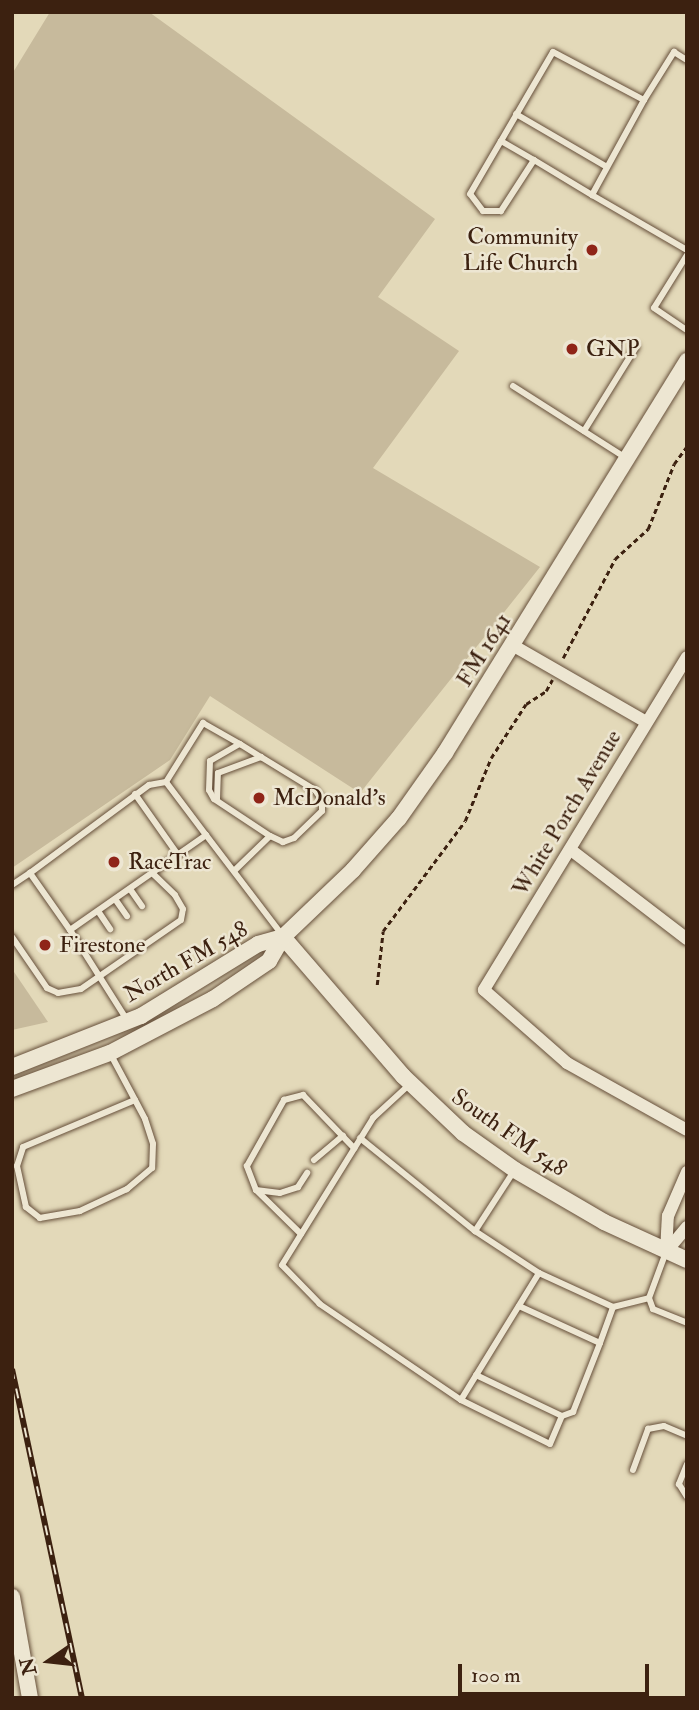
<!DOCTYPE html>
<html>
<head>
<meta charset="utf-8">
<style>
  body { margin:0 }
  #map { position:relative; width:699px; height:1710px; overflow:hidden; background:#e3d9b9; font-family:"IM FELL Double Pica",serif }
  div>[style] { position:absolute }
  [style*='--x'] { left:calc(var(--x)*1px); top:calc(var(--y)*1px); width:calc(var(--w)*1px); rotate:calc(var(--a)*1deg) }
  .green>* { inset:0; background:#c7ba9c }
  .path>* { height:2.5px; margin-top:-1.25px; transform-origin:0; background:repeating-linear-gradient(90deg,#3c2110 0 5px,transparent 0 8.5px) }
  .roads { filter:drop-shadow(0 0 2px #664f3a) drop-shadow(0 0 2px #664f3a) }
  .service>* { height:6px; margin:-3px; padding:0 3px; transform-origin:3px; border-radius:3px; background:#ede6d2 }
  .minor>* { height:12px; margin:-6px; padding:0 6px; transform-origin:6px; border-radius:6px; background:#ede6d2 }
  .secondary>* { height:16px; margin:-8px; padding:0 8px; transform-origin:8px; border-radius:8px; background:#ede6d2 }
  .rail>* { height:6px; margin-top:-3px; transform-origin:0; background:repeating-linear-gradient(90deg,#ede6d2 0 10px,#3c2110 0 20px); box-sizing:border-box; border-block:2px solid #3c2110 }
  .dots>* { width:19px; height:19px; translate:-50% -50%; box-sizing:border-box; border:4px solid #ede6d2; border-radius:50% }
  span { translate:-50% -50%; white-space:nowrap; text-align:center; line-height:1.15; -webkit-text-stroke:5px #ede6d2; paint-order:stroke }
  .poi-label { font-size:23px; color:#3c2110 }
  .right { translate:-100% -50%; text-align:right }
  .left { translate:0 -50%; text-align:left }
  .street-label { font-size:23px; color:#3c2110 }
  .frame { position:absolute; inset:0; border:14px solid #3c2110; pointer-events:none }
  .north { position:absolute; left:14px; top:1626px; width:70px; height:70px; -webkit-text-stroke:5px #ede6d2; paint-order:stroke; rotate:256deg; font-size:19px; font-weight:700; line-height:28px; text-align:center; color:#3c2110 }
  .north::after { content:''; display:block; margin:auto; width:24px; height:32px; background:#3c2110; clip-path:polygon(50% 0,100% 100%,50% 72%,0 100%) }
  .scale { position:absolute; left:458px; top:1664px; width:191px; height:32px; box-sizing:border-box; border:4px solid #3c2110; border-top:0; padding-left:9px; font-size:21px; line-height:24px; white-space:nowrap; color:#3c2110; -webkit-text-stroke:5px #ede6d2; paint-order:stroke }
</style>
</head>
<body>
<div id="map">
  <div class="green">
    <i style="clip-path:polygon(50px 12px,149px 12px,435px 219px,378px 297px,459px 351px,373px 468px,540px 567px,360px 793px,210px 696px,170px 760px,12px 868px,12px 74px)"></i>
    <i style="clip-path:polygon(12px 969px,48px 1022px,12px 1030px)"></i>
  </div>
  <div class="path">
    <i style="--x:563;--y:658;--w:112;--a:-62.3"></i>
    <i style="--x:615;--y:559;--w:45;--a:-42.3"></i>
    <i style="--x:648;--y:529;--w:70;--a:-68.2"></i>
    <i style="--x:674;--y:464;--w:22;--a:-54"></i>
    <i style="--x:377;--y:985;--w:54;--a:-83.7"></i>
    <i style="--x:383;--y:931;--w:137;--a:-53.3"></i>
    <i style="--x:465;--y:821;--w:68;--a:-67.6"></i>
    <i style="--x:491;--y:758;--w:64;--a:-57.1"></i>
    <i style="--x:526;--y:704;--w:24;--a:-33"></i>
    <i style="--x:546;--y:691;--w:13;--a:-61"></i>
  </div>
  <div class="roads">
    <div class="service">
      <i style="--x:516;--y:114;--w:105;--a:30.2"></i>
      <i style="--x:501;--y:141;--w:103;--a:-59.7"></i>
      <i style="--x:553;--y:52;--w:103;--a:27.8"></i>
      <i style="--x:644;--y:100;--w:57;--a:-58"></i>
      <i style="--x:674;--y:52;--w:15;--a:32"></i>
      <i style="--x:534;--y:160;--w:61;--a:122.9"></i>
      <i style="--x:501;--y:211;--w:18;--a:180"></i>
      <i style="--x:483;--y:211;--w:21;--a:-127"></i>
      <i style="--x:470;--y:194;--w:61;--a:-59.7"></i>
      <i style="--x:501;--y:141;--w:38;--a:30"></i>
      <i style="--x:534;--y:160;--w:68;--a:31.1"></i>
      <i style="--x:592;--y:195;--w:110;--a:30.1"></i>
      <i style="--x:592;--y:195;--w:108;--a:-61.3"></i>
      <i style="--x:687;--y:255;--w:62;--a:121.9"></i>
      <i style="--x:654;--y:308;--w:40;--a:34"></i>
      <i style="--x:513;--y:386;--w:134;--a:32.5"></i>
      <i style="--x:584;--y:431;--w:99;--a:-58.2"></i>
      <i style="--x:166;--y:782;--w:70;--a:-57.9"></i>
      <i style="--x:203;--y:723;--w:43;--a:29.6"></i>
      <i style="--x:240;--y:744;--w:25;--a:32"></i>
      <i style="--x:261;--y:757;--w:63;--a:31.4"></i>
      <i style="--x:315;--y:790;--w:12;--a:55"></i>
      <i style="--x:322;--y:800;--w:11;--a:90"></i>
      <i style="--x:322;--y:811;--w:39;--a:136"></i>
      <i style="--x:294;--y:838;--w:12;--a:160"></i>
      <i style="--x:283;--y:842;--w:14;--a:-155"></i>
      <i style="--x:270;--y:836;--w:67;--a:-146.5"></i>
      <i style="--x:214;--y:799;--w:10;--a:-119"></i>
      <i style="--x:209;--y:790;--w:29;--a:-88"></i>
      <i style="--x:210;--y:761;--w:34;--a:-30"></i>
      <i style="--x:135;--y:794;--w:75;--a:54.8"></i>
      <i style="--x:217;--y:799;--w:26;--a:-88"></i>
      <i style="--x:218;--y:773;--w:46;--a:-20.4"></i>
      <i style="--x:234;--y:871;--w:50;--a:-44.2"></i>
      <i style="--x:12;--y:885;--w:22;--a:-34"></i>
      <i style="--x:130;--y:889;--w:21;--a:55"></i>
      <i style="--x:115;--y:899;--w:21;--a:55"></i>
      <i style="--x:98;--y:911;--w:22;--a:56"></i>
      <i style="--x:70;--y:930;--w:70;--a:-125.1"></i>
      <i style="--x:30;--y:873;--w:148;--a:-36.5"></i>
      <i style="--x:149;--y:785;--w:17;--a:-10"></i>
      <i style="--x:166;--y:782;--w:66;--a:53"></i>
      <i style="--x:12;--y:937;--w:62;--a:55.5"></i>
      <i style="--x:47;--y:988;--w:12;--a:24"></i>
      <i style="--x:58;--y:993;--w:23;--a:-10"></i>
      <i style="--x:81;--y:989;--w:121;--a:-34.6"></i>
      <i style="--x:181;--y:920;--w:11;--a:-80"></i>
      <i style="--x:183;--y:909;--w:16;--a:-120"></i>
      <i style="--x:175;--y:895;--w:32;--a:-136"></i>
      <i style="--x:127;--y:1020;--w:107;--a:-122.3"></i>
      <i style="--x:70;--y:930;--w:166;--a:-34.9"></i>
      <i style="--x:206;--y:835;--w:127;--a:52.7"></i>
      <i style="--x:111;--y:1055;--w:51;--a:61.9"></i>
      <i style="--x:135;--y:1100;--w:21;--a:62"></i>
      <i style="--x:145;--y:1119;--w:26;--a:72"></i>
      <i style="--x:153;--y:1144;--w:24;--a:92"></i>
      <i style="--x:152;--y:1168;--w:33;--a:140"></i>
      <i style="--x:127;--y:1189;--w:52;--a:154.9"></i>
      <i style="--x:80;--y:1211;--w:41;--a:170.1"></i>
      <i style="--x:40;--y:1218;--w:18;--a:-142"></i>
      <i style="--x:26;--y:1207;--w:42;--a:-102.4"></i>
      <i style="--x:17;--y:1166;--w:20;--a:-72"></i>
      <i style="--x:23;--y:1147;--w:121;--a:-22.8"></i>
      <i style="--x:360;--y:1138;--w:148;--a:39"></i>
      <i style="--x:475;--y:1231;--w:77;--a:33.3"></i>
      <i style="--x:539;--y:1273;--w:149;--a:121.6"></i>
      <i style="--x:461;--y:1400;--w:171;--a:-145.8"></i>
      <i style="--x:320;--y:1304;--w:54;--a:-134.3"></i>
      <i style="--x:282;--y:1265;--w:173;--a:-58.2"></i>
      <i style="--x:373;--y:1118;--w:50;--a:-42.6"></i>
      <i style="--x:314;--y:1160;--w:38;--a:-40"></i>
      <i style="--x:256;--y:1190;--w:24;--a:7"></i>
      <i style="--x:280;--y:1193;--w:19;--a:-18"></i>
      <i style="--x:298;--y:1187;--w:17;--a:-57"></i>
      <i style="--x:475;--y:1231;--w:72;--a:-57"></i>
      <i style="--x:301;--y:1234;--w:63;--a:-135.6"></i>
      <i style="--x:256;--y:1190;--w:26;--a:-111"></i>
      <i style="--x:247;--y:1166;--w:76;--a:-60.7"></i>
      <i style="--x:284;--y:1100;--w:20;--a:-15"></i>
      <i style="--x:303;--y:1095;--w:74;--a:46.1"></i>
      <i style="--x:666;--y:1252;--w:49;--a:110.3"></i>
      <i style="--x:649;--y:1298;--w:12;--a:70"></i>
      <i style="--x:653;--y:1309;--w:37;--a:22"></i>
      <i style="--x:539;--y:1273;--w:81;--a:24.7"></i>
      <i style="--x:613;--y:1307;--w:37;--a:-14"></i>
      <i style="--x:519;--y:1306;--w:89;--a:24.6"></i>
      <i style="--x:600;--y:1343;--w:38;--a:-70"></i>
      <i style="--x:476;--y:1375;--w:95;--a:25.5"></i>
      <i style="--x:461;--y:1400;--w:99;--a:26.3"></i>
      <i style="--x:550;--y:1444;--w:30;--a:-67"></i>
      <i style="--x:562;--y:1416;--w:12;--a:-20"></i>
      <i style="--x:573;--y:1412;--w:74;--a:-68.6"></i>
      <i style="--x:687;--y:1464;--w:22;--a:112"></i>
      <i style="--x:679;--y:1484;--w:15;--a:58"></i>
      <i style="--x:633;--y:1470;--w:44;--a:-69.9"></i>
      <i style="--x:648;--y:1429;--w:16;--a:-11"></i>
      <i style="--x:664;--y:1426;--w:25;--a:23"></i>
    </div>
    <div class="minor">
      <i style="--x:514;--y:646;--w:152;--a:29.9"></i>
      <i style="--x:687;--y:657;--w:390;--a:121.4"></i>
      <i style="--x:484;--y:990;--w:111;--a:41.3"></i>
      <i style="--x:567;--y:1063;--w:137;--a:29.2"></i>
      <i style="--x:571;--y:850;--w:146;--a:37.5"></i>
      <i style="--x:666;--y:1252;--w:36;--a:-87"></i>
      <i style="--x:668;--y:1216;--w:48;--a:-66.6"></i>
      <i style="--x:666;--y:1252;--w:33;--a:-50"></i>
    </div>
    <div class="secondary">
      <i style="--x:283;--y:937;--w:184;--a:49.2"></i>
      <i style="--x:403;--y:1076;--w:83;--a:43.5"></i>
      <i style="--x:463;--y:1133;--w:64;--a:35.4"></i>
      <i style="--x:515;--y:1170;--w:103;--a:30.3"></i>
      <i style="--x:604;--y:1222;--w:91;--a:24.6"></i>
      <i style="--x:12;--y:1067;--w:139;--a:-21.6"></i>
      <i style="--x:141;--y:1016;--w:137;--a:-31.6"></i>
      <i style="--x:258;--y:944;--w:26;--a:-16"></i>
      <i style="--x:12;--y:1089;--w:104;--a:-20.2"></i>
      <i style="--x:110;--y:1053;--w:116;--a:-27.7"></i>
      <i style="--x:213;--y:999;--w:68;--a:-34.2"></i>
      <i style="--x:269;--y:961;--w:28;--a:-60"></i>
      <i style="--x:283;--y:937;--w:97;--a:-43.7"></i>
      <i style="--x:353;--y:870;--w:69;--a:-48.5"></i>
      <i style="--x:399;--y:818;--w:80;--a:-54.7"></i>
      <i style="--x:445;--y:753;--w:461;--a:-58.3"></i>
      <i style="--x:12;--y:1597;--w:103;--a:79.9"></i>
    </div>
  </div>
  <div class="rail">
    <i style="--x:12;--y:1369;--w:336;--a:78"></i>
  </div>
  <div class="dots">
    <i style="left:592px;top:250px;background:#8f2418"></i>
    <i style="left:572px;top:349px;background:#8f2418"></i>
    <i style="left:259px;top:798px;background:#8f2418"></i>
    <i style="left:114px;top:862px;background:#8f2418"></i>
    <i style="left:45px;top:945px;background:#8f2418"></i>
  </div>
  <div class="poi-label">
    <span class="right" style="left:578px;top:250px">Community<br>Life Church</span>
    <span class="left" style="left:586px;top:349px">GNP</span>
    <span class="left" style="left:273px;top:798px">McDonald's</span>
    <span class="left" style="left:128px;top:862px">RaceTrac</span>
    <span class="left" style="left:59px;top:945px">Firestone</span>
  </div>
  <div class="street-label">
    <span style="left:484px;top:650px;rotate:-58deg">FM 1641</span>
    <span style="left:567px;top:813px;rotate:-59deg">White Porch Avenue</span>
    <span style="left:186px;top:962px;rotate:-30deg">North FM 548</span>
    <span style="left:509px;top:1133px;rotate:35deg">South FM 548</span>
  </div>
  <div class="frame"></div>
  <div class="north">N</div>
  <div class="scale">100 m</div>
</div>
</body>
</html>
